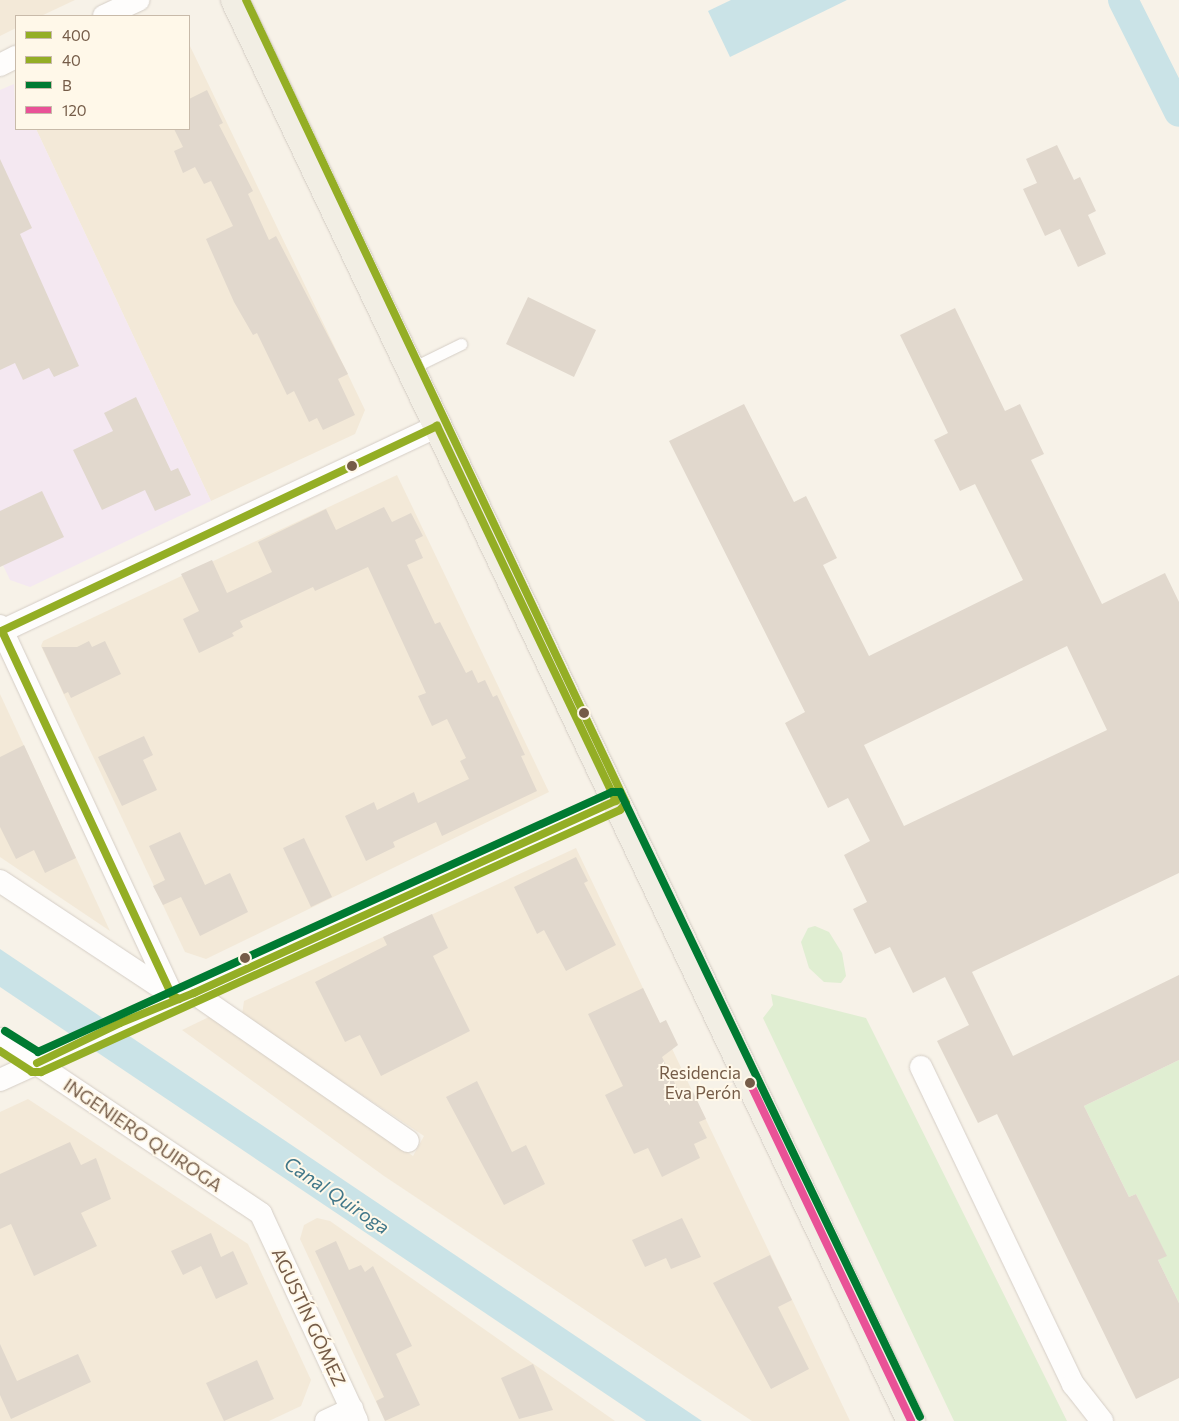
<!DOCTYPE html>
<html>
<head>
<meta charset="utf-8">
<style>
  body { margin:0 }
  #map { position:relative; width:1179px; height:1421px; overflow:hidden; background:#f7f2e8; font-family:Commissioner,sans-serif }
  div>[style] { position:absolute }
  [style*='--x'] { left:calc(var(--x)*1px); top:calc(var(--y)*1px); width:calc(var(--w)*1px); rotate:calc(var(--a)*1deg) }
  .residential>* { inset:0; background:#f3e9d8 }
  .education>* { inset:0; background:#f4e8f1 }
  .green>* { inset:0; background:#e0eed2 }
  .water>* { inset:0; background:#cae3e7 }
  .canal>* { height:30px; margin:-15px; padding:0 15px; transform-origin:15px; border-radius:15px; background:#cae3e7 }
  .building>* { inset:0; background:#e1d8cd }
  .roads { filter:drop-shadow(0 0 1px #d5cec6) drop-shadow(0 0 1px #d5cec6) }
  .service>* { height:11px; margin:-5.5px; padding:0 5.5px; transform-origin:5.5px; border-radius:5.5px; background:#fefdfc }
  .minor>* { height:22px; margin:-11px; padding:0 11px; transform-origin:11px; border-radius:11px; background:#fefdfc }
  .primary>* { height:28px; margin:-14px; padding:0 14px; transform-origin:14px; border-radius:14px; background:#f2eee4 }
  .bus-1>* { height:8px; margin:-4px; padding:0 4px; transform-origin:4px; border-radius:4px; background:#94ae25 }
  .bus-2>* { height:8px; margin:-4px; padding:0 4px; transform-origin:4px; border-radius:4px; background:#94ae25 }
  .bus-3>* { height:8px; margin:-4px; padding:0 4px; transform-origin:4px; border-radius:4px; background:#007a32 }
  .bus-4>* { height:8px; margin:-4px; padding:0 4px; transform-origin:4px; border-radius:4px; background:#e95297 }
  .dots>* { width:14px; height:14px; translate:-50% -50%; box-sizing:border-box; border:2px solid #fff8e9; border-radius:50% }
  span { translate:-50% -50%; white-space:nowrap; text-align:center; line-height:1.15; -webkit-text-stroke:4px #fff8e9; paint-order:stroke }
  .bus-label { font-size:17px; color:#755c48 }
  .right { translate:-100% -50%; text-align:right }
  .street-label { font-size:18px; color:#755c48 }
  .water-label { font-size:19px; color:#417789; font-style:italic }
  .legend { position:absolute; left:15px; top:15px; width:175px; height:115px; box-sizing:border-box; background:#fff8e9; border:1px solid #c8baa9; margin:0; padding:6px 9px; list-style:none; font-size:15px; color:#755c48 }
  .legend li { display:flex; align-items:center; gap:10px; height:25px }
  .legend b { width:25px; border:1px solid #c8baa9 }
</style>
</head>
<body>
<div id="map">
  <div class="residential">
    <i style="clip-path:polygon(0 0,75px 0,41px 16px,16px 16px,16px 28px,0 36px)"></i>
    <i style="clip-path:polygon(189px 44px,365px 410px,355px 434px,211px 501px,36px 129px,189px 129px)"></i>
    <i style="clip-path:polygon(397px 475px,549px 792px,206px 959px,185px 952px,41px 646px,43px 641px)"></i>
    <i style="clip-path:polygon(0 694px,65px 834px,110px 931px,0 857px)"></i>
    <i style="clip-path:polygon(576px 848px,797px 1310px,850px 1421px,752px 1421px,384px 1176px,182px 1030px,211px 1016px,413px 1156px,424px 1136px,242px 1015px,244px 1001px)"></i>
    <i style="clip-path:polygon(28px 1099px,248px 1244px,311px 1380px,301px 1406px,269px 1421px,0 1421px,0 1112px)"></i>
    <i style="clip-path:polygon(317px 1218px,330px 1221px,615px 1421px,385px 1421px,300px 1239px,304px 1225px)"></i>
  </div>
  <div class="education">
    <i style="clip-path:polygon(14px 84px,16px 129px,36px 129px,211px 501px,30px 587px,10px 580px,0 559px,0 90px)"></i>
  </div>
  <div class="green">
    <i style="clip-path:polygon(815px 926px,829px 932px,842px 953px,846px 976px,841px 983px,824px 982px,809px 968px,801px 942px,808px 928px)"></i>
    <i style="clip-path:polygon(771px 994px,866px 1018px,1067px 1421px,954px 1421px,763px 1018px,773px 1005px)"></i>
    <i style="clip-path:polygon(1179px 1060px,1179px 1303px,1158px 1260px,1166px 1255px,1136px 1194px,1129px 1197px,1084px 1106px)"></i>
  </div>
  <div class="water">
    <i style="clip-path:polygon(731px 0,847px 0,730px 57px,708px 11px)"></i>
    <i style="clip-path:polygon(0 949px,702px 1421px,646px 1421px,0 987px)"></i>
  </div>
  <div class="canal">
    <i style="--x:1123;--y:0;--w:125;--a:63.4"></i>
  </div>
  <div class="building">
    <i style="clip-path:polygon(207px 90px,223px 123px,219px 125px,253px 191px,248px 194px,269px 240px,276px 236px,348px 374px,338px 379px,355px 415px,323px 430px,317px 418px,309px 422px,294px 391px,287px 395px,257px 333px,253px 335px,234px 302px,206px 239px,233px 226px,211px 181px,204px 184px,195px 167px,183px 173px,174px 151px,183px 147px,174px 129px,189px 129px,189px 99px)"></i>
    <i style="clip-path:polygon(1057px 145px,1074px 180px,1080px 177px,1096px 211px,1088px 215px,1106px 254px,1078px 267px,1060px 229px,1045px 236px,1023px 189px,1037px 183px,1026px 159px)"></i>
    <i style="clip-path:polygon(0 159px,32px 228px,20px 234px,79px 366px,54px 377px,49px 368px,23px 380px,15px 363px,0 370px)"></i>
    <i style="clip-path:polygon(528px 297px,596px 330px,574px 377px,506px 344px)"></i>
    <i style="clip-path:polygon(evenodd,955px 308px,1005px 411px,1020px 404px,1044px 454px,1031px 460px,1102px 604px,1165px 573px,1179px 602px,1179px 873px,972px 972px,1013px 1056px,1179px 975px,1179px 1060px,1084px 1106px,1129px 1197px,1136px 1194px,1167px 1256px,1158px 1260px,1179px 1303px,1179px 1378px,1136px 1399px,997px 1114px,978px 1123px,937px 1041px,969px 1025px,945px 977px,913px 993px,890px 947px,875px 954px,853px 909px,867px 902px,844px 855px,870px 841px,848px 798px,828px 808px,785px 723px,805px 712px,669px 441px,744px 404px,794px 502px,806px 496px,837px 558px,823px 565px,869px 656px,1023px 580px,975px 484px,960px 491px,934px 440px,948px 433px,900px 335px,955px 308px,1067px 646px,1107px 730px,904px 826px,864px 745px,1067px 646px)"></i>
    <i style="clip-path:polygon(136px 397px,171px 471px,178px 468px,191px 495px,155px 511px,145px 490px,102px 510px,73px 450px,113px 431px,104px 413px)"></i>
    <i style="clip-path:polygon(42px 491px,64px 537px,0 567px,0 511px)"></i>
    <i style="clip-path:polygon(384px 507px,392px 522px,411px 513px,423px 536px,415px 540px,423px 558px,407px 565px,435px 624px,440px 622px,466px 673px,472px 670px,478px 683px,485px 680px,493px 697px,497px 695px,525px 755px,521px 756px,537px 791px,442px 836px,436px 822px,393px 842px,395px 847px,366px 861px,345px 816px,374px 802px,377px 810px,414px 792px,418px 803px,469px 779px,460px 761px,466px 758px,447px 719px,432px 726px,418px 696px,426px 693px,368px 567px,315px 591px,313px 587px,240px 621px,243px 627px,232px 633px,234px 636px,199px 653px,183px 619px,199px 611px,181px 574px,212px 560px,227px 593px,272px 572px,258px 542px,326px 509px,336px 530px)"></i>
    <i style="clip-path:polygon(89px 641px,92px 647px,105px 641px,121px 674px,71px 698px,68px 692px,64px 694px,42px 647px,77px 647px)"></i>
    <i style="clip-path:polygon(144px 736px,153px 755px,143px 760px,157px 790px,122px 806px,98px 757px)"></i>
    <i style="clip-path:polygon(24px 745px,76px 858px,45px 873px,34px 850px,16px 859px,0 827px,0 757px)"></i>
    <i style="clip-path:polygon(180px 832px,205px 885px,230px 873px,248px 912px,200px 936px,181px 897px,163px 905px,153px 886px,165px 880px,149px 846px)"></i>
    <i style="clip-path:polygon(304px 838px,332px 897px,311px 907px,283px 848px)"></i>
    <i style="clip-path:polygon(576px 857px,588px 881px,584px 883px,616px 945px,566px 971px,544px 930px,537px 934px,514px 887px)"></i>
    <i style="clip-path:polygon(432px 914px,448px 948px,433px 956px,470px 1031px,381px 1076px,360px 1035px,345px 1042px,315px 982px,387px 945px,383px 937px)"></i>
    <i style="clip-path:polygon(643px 988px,660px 1023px,666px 1020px,678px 1045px,662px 1057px,682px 1098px,693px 1092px,706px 1119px,699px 1122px,707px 1138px,694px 1144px,700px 1158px,662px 1177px,648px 1148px,634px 1154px,605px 1095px,623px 1086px,588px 1014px)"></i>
    <i style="clip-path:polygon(477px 1081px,512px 1152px,526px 1145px,545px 1184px,504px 1205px,446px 1097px)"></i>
    <i style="clip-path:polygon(70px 1142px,81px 1165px,96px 1158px,111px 1199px,81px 1213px,97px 1246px,34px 1276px,11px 1224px,0 1229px,0 1174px)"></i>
    <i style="clip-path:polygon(682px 1218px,701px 1257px,671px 1269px,666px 1258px,645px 1267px,632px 1240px)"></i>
    <i style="clip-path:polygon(211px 1233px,221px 1257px,233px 1251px,248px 1284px,216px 1299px,201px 1266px,183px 1275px,171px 1251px)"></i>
    <i style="clip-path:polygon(336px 1241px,349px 1270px,361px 1265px,365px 1272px,373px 1266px,412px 1346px,396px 1354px,420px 1405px,385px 1421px,376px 1401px,384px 1397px,315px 1251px)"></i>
    <i style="clip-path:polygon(770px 1255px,792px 1300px,778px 1307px,809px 1369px,771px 1389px,713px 1283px)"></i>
    <i style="clip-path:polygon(0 1344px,17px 1381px,78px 1354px,91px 1382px,11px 1419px,0 1395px)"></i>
    <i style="clip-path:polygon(257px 1360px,274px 1399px,224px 1421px,206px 1383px)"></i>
    <i style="clip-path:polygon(533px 1364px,553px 1410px,519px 1419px,501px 1378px)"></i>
  </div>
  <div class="roads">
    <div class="service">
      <i style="--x:410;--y:369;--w:57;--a:-26.1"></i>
    </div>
    <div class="minor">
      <i style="--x:104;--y:16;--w:38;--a:-25"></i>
      <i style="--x:0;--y:65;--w:18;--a:-27"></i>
      <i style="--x:0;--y:626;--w:407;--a:65"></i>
      <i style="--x:2;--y:631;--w:481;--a:-25.2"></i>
      <i style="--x:0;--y:881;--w:206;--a:33.5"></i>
      <i style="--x:194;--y:993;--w:260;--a:34.7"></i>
      <i style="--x:0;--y:1039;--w:314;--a:33.8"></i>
      <i style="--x:261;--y:1214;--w:228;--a:65.1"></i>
      <i style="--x:921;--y:1067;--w:352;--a:64.4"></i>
      <i style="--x:1073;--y:1384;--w:47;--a:51.9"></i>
      <i style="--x:0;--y:1080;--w:676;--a:-24.37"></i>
      <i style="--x:326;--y:1421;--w:29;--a:-25"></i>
    </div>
    <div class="primary">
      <i style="--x:235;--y:0;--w:1574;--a:64.56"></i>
    </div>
  </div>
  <div class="bus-1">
    <i style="--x:37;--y:1063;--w:92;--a:-25.7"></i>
    <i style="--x:120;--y:1023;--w:80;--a:-22.1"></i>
    <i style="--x:194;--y:993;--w:464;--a:-24.5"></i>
    <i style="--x:616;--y:801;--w:416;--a:-115.5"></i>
    <i style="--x:437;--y:426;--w:481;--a:154.8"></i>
    <i style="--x:2;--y:631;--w:402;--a:65"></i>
    <i style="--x:172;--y:995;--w:8;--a:30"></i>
  </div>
  <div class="bus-2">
    <i style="--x:0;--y:1051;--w:38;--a:33"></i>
    <i style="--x:32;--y:1072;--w:9;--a:0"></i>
    <i style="--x:41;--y:1072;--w:636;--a:-24.35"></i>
    <i style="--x:620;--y:810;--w:9;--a:-49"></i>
    <i style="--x:626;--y:803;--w:888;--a:-115.32"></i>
  </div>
  <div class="bus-3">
    <i style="--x:5;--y:1031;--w:39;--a:32"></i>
    <i style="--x:38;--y:1052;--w:630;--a:-24.37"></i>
    <i style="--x:612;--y:792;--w:8;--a:0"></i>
    <i style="--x:620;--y:792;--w:693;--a:64.36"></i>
  </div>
  <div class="bus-4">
    <i style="--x:750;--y:1083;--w:374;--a:64.5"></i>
  </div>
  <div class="dots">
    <i style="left:352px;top:466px;background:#755c48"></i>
    <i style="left:584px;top:713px;background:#755c48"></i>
    <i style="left:245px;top:958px;background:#755c48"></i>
    <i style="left:750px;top:1083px;background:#755c48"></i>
  </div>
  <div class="bus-label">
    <span class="right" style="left:741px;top:1083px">Residencia<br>Eva Perón</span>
  </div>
  <div class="street-label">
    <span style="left:143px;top:1135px;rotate:34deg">INGENIERO QUIROGA</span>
    <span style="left:309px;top:1317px;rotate:65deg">AGUSTÍN GÓMEZ</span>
  </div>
  <div class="water-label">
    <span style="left:337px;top:1195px;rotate:34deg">Canal Quiroga</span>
  </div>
  <ul class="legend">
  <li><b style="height:6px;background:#94ae25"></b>400</li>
  <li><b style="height:6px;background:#94ae25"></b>40</li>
  <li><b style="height:6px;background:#007a32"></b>B</li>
  <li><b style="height:6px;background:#e95297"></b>120</li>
  </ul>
</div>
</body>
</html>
